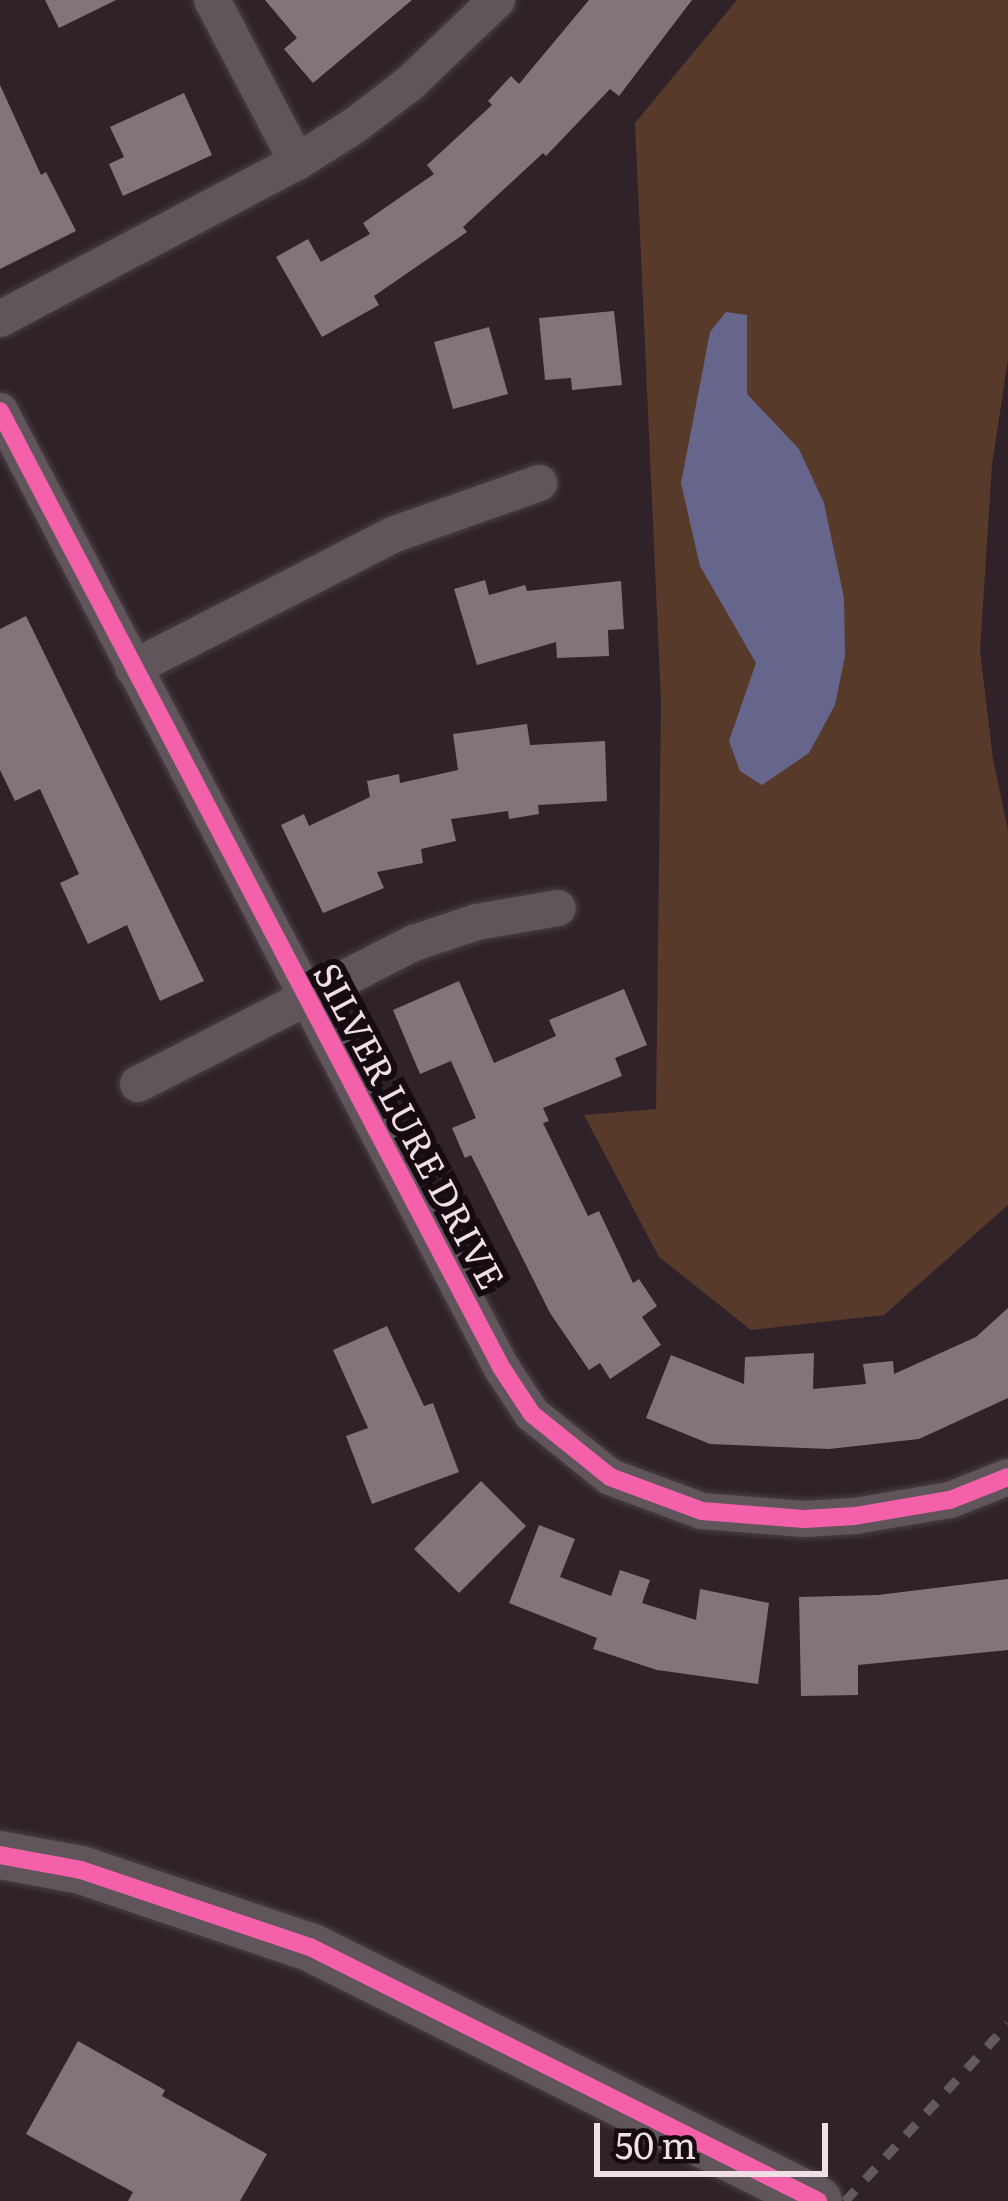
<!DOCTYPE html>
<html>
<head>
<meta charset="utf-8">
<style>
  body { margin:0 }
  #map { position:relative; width:1008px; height:2201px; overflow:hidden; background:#2f2329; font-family:Literata,serif }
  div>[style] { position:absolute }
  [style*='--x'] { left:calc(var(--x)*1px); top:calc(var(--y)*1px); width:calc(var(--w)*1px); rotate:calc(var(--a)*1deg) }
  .green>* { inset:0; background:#583a2a }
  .water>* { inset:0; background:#66658c }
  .building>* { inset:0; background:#827577 }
  .roads { filter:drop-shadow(0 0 3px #4a3f45) drop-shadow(0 0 3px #4a3f45) }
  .minor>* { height:36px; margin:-18px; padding:0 18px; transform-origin:18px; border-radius:18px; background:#60555a }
  .tertiary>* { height:48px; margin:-24px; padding:0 24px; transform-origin:24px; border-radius:24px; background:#60555a }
  .rail>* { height:9px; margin-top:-4.5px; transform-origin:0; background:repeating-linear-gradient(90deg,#635a5f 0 15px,transparent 0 30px) }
  .cycleway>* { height:18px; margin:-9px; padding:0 9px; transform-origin:9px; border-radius:9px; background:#f560ab }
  span { translate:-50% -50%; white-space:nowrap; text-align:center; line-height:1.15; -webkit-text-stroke:12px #160b10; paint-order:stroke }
  .street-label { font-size:36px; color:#f0dfe7 }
  .scale { position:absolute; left:594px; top:2123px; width:234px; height:54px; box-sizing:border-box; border:6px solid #f0dfe7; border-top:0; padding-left:15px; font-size:36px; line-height:42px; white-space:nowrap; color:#f0dfe7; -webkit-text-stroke:9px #160b10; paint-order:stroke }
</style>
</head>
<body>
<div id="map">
  <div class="green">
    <i style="clip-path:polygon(737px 0,1008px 0,1008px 359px,992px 465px,980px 651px,993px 759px,1008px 830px,1008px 1205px,884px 1315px,751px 1330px,659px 1257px,584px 1115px,656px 1109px,661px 701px,635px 123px)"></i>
  </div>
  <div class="water">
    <i style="clip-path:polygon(726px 312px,747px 315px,747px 394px,799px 449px,824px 503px,844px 598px,845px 656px,835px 705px,809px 753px,762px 785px,740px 771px,729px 741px,756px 663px,700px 566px,681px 483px,710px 332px)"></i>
  </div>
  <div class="building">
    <i style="clip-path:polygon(45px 0,116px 0,59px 28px)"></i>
    <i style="clip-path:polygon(265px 0,412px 0,313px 83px,284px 49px,297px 38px)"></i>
    <i style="clip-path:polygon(589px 0,692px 0,619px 96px,610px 89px,546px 156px,543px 153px,463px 227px,467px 232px,374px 296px,379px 305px,322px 337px,276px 257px,308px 239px,321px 262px,370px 234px,363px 223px,434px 174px,427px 165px,492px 105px,488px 101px,511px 76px,519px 84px)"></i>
    <i style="clip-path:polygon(0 85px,41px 175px,46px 172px,76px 231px,0 269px)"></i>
    <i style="clip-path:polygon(184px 93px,212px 155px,123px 196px,109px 164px,124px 157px,110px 127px)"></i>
    <i style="clip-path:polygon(614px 311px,622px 385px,572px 390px,571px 378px,545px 380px,539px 318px)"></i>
    <i style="clip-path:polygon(489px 327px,508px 394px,453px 409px,434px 342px)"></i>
    <i style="clip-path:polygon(485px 580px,489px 595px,525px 585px,527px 591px,621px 581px,624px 629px,608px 630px,609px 656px,557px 658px,556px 642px,477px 665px,454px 589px)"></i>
    <i style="clip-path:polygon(26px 616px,204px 981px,160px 1001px,127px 925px,88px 944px,60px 883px,79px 874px,40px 789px,15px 801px,0 770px,0 629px)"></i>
    <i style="clip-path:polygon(527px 724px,530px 745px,605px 741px,607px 801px,538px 805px,539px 814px,509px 819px,508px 811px,451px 819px,456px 841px,421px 849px,423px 863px,377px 872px,384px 888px,323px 913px,281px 825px,304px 814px,309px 826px,370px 797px,367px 781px,399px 774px,400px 783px,458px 770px,453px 734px)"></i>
    <i style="clip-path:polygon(459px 981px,494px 1063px,556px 1036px,549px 1020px,624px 989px,647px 1045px,615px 1058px,622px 1076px,543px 1108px,549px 1121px,543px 1123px,588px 1216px,599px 1211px,633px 1283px,639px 1279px,657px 1306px,642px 1317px,661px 1345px,610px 1379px,600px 1363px,589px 1370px,550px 1313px,471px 1155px,465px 1158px,452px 1128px,476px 1118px,451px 1061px,420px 1074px,393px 1010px)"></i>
    <i style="clip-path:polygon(1008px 1308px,1008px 1398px,919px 1439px,829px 1449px,710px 1444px,646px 1418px,671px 1355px,744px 1384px,745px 1357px,814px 1353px,813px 1389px,866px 1384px,863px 1364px,893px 1361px,894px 1374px,976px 1337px)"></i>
    <i style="clip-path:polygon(387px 1326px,424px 1406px,433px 1403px,459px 1472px,372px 1504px,346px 1436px,368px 1428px,333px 1350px)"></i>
    <i style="clip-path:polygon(481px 1481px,526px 1526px,459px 1593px,414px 1549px)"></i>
    <i style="clip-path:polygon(539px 1525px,575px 1539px,560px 1577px,611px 1596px,620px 1570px,650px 1580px,642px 1603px,696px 1620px,700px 1589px,769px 1603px,758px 1684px,657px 1670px,593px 1649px,597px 1638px,509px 1603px)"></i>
    <i style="clip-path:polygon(1008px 1579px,1008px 1650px,858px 1665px,858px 1695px,801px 1696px,799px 1597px,878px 1595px)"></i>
    <i style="clip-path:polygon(78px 2041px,165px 2090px,162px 2096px,267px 2154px,240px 2201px,128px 2201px,133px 2192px,26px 2134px)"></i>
  </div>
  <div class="roads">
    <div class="minor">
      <i style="--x:212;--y:0;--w:183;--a:62.3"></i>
      <i style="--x:0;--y:319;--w:336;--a:-27.9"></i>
      <i style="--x:297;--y:162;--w:67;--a:-32.3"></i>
      <i style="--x:354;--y:126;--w:69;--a:-37.4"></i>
      <i style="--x:409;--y:84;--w:122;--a:-43.7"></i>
      <i style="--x:0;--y:411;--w:1079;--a:62.34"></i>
      <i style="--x:501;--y:1367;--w:56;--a:56.6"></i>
      <i style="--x:532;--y:1414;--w:100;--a:38.9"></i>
      <i style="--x:610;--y:1477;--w:98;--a:20.3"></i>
      <i style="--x:702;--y:1511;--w:102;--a:4.5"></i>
      <i style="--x:804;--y:1519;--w:51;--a:-3.4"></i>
      <i style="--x:855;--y:1516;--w:96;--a:-9.6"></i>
      <i style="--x:950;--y:1500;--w:62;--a:-21.6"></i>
      <i style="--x:133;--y:668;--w:294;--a:-27.1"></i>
      <i style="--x:395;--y:534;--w:153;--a:-19.5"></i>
      <i style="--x:138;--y:1084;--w:310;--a:-27.1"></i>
      <i style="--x:414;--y:943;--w:66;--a:-18.4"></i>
      <i style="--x:477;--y:922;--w:82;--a:-9.8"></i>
    </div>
    <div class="tertiary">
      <i style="--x:0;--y:1855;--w:82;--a:10.5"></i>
      <i style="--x:81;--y:1870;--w:242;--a:18.6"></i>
      <i style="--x:310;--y:1947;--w:568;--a:26.57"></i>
    </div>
  </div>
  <div class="rail">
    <i style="--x:845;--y:2201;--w:241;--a:-47.4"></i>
  </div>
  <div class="cycleway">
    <i style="--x:0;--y:411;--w:1079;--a:62.34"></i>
    <i style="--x:501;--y:1367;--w:56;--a:56.6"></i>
    <i style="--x:532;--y:1414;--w:100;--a:38.9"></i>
    <i style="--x:610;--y:1477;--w:98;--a:20.3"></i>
    <i style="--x:702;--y:1511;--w:102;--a:4.5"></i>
    <i style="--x:804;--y:1519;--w:51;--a:-3.4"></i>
    <i style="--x:855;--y:1516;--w:96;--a:-9.6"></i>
    <i style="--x:950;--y:1500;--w:62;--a:-21.6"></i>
    <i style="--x:0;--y:1855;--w:82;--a:10.5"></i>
    <i style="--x:81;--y:1870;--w:242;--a:18.6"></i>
    <i style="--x:310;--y:1947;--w:568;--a:26.57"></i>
  </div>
  <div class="street-label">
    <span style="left:411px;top:1125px;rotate:62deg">SILVER LURE DRIVE</span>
  </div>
  <div class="scale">50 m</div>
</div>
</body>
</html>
